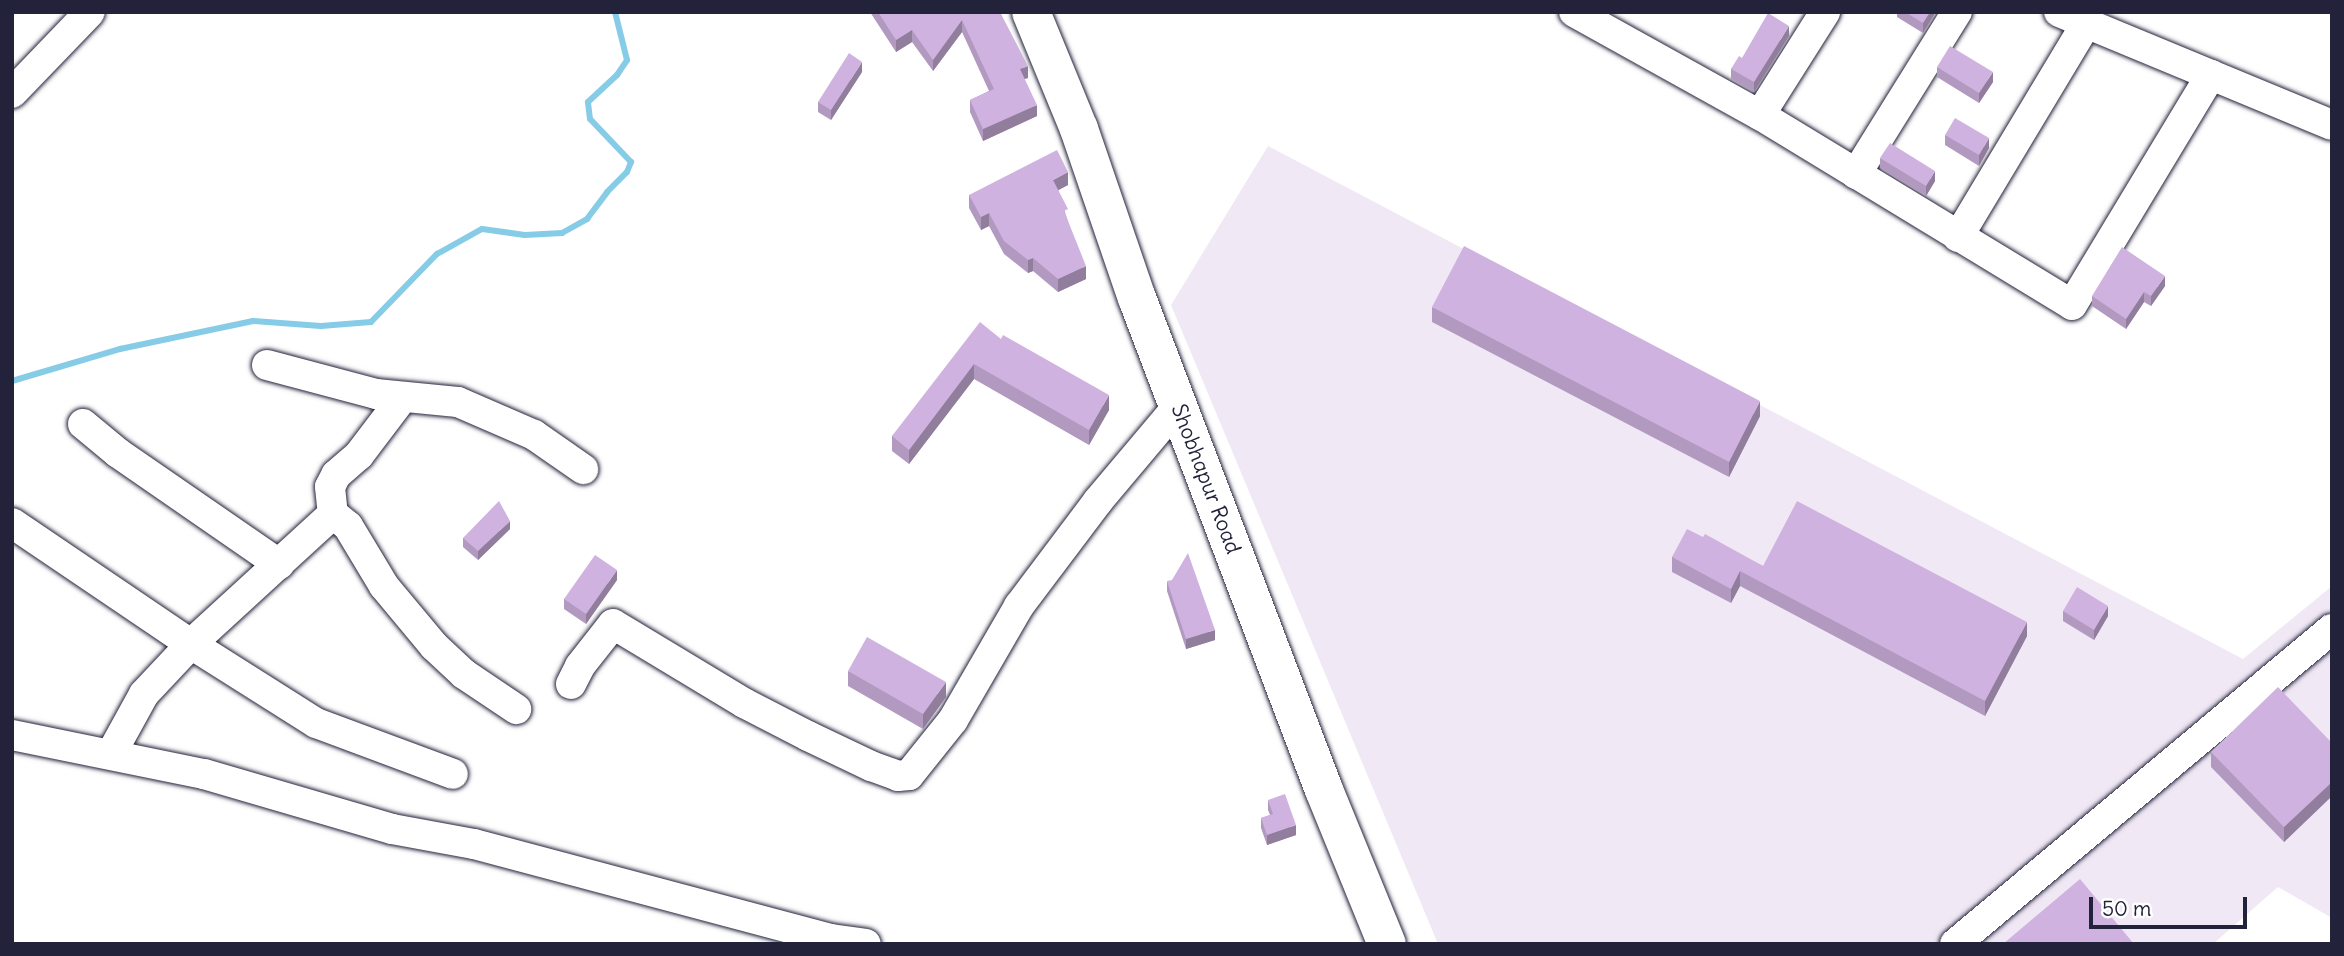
<!DOCTYPE html>
<html>
<head>
<meta charset="utf-8">
<style>
  body { margin:0 }
  #map { position:relative; width:2344px; height:956px; overflow:hidden; background:#fff; font-family:Delius,sans-serif }
  div>[style] { position:absolute }
  [style*='--x'] { left:calc(var(--x)*1px); top:calc(var(--y)*1px); width:calc(var(--w)*1px); rotate:calc(var(--a)*1deg) }
  .built>* { inset:0; background:#f1e8f5 }
  .stream>* { height:6px; margin:-3px; padding:0 3px; transform-origin:3px; border-radius:3px; background:#86cce7 }
  .roads { filter:drop-shadow(0 0 2px #22223b) drop-shadow(0 0 2px #22223b) }
  .minor>* { height:30px; margin:-15px; padding:0 15px; transform-origin:15px; border-radius:15px; background:#fff }
  .major>* { height:38px; margin:-19px; padding:0 19px; transform-origin:19px; border-radius:19px; background:#fff }
  .wall>* { inset:0; background:#b299c0 }
  .shaded-wall>* { inset:0; background:#917d9c }
  .building>* { inset:0; background:#cfb2df }
  span { translate:-50% -50%; white-space:nowrap; text-align:center; line-height:1.15; -webkit-text-stroke:5px #fff; paint-order:stroke }
  .street-label { font-size:21px; color:#22223b }
  .frame { position:absolute; inset:0; border:14px solid #22223b; pointer-events:none }
  .scale { position:absolute; left:2089px; top:897px; width:158px; height:32px; box-sizing:border-box; border:4px solid #22223b; border-top:0; padding-left:9px; font-size:21px; line-height:24px; white-space:nowrap; color:#22223b; -webkit-text-stroke:5px #fff; paint-order:stroke }
</style>
</head>
<body>
<div id="map">
  <div class="built">
    <i style="clip-path:polygon(1268px 146px,2243px 659px,2332px 586px,2332px 918px,2278px 887px,2213px 944px,1438px 944px,1171px 305px)"></i>
  </div>
  <div class="stream">
    <i style="--x:12;--y:381;--w:113;--a:-16.5"></i>
    <i style="--x:120;--y:349;--w:136;--a:-11.9"></i>
    <i style="--x:253;--y:321;--w:68;--a:4.2"></i>
    <i style="--x:321;--y:326;--w:50;--a:-4.6"></i>
    <i style="--x:371;--y:322;--w:95;--a:-45.9"></i>
    <i style="--x:437;--y:254;--w:51;--a:-29.1"></i>
    <i style="--x:482;--y:229;--w:43;--a:7.9"></i>
    <i style="--x:525;--y:235;--w:37;--a:-3"></i>
    <i style="--x:562;--y:233;--w:29;--a:-29"></i>
    <i style="--x:587;--y:219;--w:34;--a:-53"></i>
    <i style="--x:607;--y:192;--w:28;--a:-45"></i>
    <i style="--x:627;--y:172;--w:11;--a:-68"></i>
    <i style="--x:631;--y:162;--w:59;--a:-133.6"></i>
    <i style="--x:590;--y:119;--w:17;--a:-97"></i>
    <i style="--x:588;--y:102;--w:40;--a:-43"></i>
    <i style="--x:617;--y:75;--w:18;--a:-56"></i>
    <i style="--x:627;--y:60;--w:49;--a:-104"></i>
  </div>
  <div class="roads">
    <div class="minor">
      <i style="--x:1574;--y:12;--w:213;--a:29"></i>
      <i style="--x:1760;--y:115;--w:365;--a:31.3"></i>
      <i style="--x:2072;--y:305;--w:269;--a:-58.9"></i>
      <i style="--x:2059;--y:12;--w:295;--a:22.5"></i>
      <i style="--x:12;--y:93;--w:112;--a:-46.1"></i>
      <i style="--x:1760;--y:115;--w:122;--a:-57.7"></i>
      <i style="--x:1856;--y:174;--w:191;--a:-58.1"></i>
      <i style="--x:1958;--y:237;--w:249;--a:-59"></i>
      <i style="--x:267;--y:365;--w:113;--a:14.9"></i>
      <i style="--x:376;--y:394;--w:82;--a:5.6"></i>
      <i style="--x:458;--y:402;--w:83;--a:23.5"></i>
      <i style="--x:534;--y:435;--w:60;--a:34.8"></i>
      <i style="--x:403;--y:397;--w:73;--a:127.2"></i>
      <i style="--x:359;--y:455;--w:30;--a:139"></i>
      <i style="--x:336;--y:475;--w:13;--a:117"></i>
      <i style="--x:330;--y:487;--w:27;--a:84"></i>
      <i style="--x:333;--y:514;--w:19;--a:39"></i>
      <i style="--x:348;--y:526;--w:70;--a:59"></i>
      <i style="--x:384;--y:586;--w:78;--a:50.2"></i>
      <i style="--x:434;--y:646;--w:41;--a:43"></i>
      <i style="--x:464;--y:674;--w:63;--a:33.9"></i>
      <i style="--x:83;--y:424;--w:45;--a:39.6"></i>
      <i style="--x:118;--y:453;--w:196;--a:34.6"></i>
      <i style="--x:12;--y:523;--w:216;--a:34.1"></i>
      <i style="--x:191;--y:644;--w:148;--a:32.3"></i>
      <i style="--x:316;--y:723;--w:146;--a:20.4"></i>
      <i style="--x:571;--y:684;--w:20;--a:-63"></i>
      <i style="--x:580;--y:666;--w:53;--a:-51.8"></i>
      <i style="--x:613;--y:624;--w:153;--a:31.1"></i>
      <i style="--x:744;--y:703;--w:72;--a:27.3"></i>
      <i style="--x:808;--y:736;--w:70;--a:25.5"></i>
      <i style="--x:871;--y:766;--w:29;--a:20"></i>
      <i style="--x:898;--y:776;--w:11;--a:-5"></i>
      <i style="--x:909;--y:775;--w:70;--a:-51.3"></i>
      <i style="--x:953;--y:720;--w:132;--a:-59.9"></i>
      <i style="--x:1019;--y:606;--w:131;--a:-53"></i>
      <i style="--x:1098;--y:501;--w:124;--a:-49.9"></i>
      <i style="--x:12;--y:735;--w:196;--a:11.5"></i>
      <i style="--x:204;--y:774;--w:196;--a:16.3"></i>
      <i style="--x:392;--y:829;--w:83;--a:10.4"></i>
      <i style="--x:474;--y:844;--w:369;--a:14.9"></i>
      <i style="--x:831;--y:939;--w:35;--a:8"></i>
      <i style="--x:111;--y:754;--w:68;--a:-61.2"></i>
      <i style="--x:144;--y:694;--w:69;--a:-46.8"></i>
      <i style="--x:191;--y:644;--w:193;--a:-42.5"></i>
      <i style="--x:1955;--y:944;--w:491;--a:-39.9"></i>
    </div>
    <div class="major">
      <i style="--x:1031;--y:12;--w:126;--a:67.7"></i>
      <i style="--x:1079;--y:129;--w:179;--a:71.1"></i>
      <i style="--x:1137;--y:298;--w:526;--a:69.19"></i>
      <i style="--x:1324;--y:790;--w:166;--a:67.8"></i>
    </div>
  </div>
  <div class="wall">
    <i style="clip-path:polygon(870px 12px,1000px 12px,1028px 78px,1024px 79px,1037px 116px,983px 141px,970px 112px,970px 100px,989px 91px,962px 32px,933px 71px,912px 42px,896px 52px)"></i>
    <i style="clip-path:polygon(1897px 12px,1934px 12px,1934px 15px,1923px 33px,1897px 17px)"></i>
    <i style="clip-path:polygon(1789px 36px,1754px 92px,1731px 79px,1731px 69px,1742px 58px)"></i>
    <i style="clip-path:polygon(1937px 67px,1993px 82px,1979px 103px,1937px 77px)"></i>
    <i style="clip-path:polygon(862px 72px,831px 120px,818px 112px,818px 102px)"></i>
    <i style="clip-path:polygon(1945px 135px,1989px 148px,1979px 166px,1945px 145px)"></i>
    <i style="clip-path:polygon(1880px 158px,1935px 181px,1926px 196px,1880px 168px)"></i>
    <i style="clip-path:polygon(1068px 185px,1058px 190px,1086px 279px,1058px 292px,1033px 271px,1028px 273px,1004px 254px,989px 226px,981px 230px,969px 208px,969px 195px)"></i>
    <i style="clip-path:polygon(2165px 286px,2151px 306px,2144px 302px,2126px 329px,2092px 306px,2092px 296px)"></i>
    <i style="clip-path:polygon(1432px 307px,1760px 416px,1729px 477px,1432px 322px)"></i>
    <i style="clip-path:polygon(1001px 339px,1109px 410px,1089px 445px,974px 379px,909px 464px,892px 451px,892px 436px)"></i>
    <i style="clip-path:polygon(510px 529px,478px 560px,463px 547px,463px 538px)"></i>
    <i style="clip-path:polygon(1703px 537px,1763px 566px,2027px 636px,1985px 716px,1740px 586px,1731px 603px,1672px 572px,1672px 557px)"></i>
    <i style="clip-path:polygon(617px 580px,586px 624px,564px 609px,564px 599px)"></i>
    <i style="clip-path:polygon(1167px 581px,1215px 640px,1186px 649px,1167px 591px)"></i>
    <i style="clip-path:polygon(2063px 611px,2108px 616px,2094px 640px,2063px 621px)"></i>
    <i style="clip-path:polygon(848px 671px,946px 697px,923px 729px,848px 686px)"></i>
    <i style="clip-path:polygon(2332px 743px,2332px 796px,2284px 842px,2211px 767px,2211px 752px)"></i>
    <i style="clip-path:polygon(1268px 800px,1296px 835px,1267px 845px,1261px 828px,1261px 818px,1270px 815px,1268px 810px)"></i>
  </div>
  <div class="shaded-wall">
    <i style="clip-path:polygon(1930px 12px,1934px 12px,1934px 15px,1923px 33px,1923px 23px)"></i>
    <i style="clip-path:polygon(962px 20px,962px 32px,933px 71px,933px 60px)"></i>
    <i style="clip-path:polygon(1789px 26px,1789px 36px,1754px 92px,1754px 82px)"></i>
    <i style="clip-path:polygon(912px 30px,912px 42px,896px 52px,896px 40px)"></i>
    <i style="clip-path:polygon(862px 62px,862px 72px,831px 120px,831px 110px)"></i>
    <i style="clip-path:polygon(1028px 66px,1028px 78px,1020px 80px,1020px 69px)"></i>
    <i style="clip-path:polygon(1993px 72px,1993px 82px,1979px 103px,1979px 93px)"></i>
    <i style="clip-path:polygon(1037px 105px,1037px 116px,983px 141px,983px 129px)"></i>
    <i style="clip-path:polygon(1989px 138px,1989px 148px,1979px 166px,1979px 155px)"></i>
    <i style="clip-path:polygon(1935px 171px,1935px 181px,1926px 196px,1926px 186px)"></i>
    <i style="clip-path:polygon(1068px 172px,1068px 185px,1053px 193px,1053px 180px)"></i>
    <i style="clip-path:polygon(989px 213px,989px 226px,981px 230px,981px 217px)"></i>
    <i style="clip-path:polygon(1033px 258px,1033px 271px,1028px 273px,1028px 260px)"></i>
    <i style="clip-path:polygon(1086px 266px,1086px 279px,1058px 292px,1058px 279px)"></i>
    <i style="clip-path:polygon(2165px 276px,2165px 286px,2151px 306px,2151px 296px)"></i>
    <i style="clip-path:polygon(2144px 292px,2144px 302px,2126px 329px,2126px 319px)"></i>
    <i style="clip-path:polygon(974px 364px,974px 379px,909px 464px,909px 450px)"></i>
    <i style="clip-path:polygon(1109px 395px,1109px 410px,1089px 445px,1089px 430px)"></i>
    <i style="clip-path:polygon(1760px 401px,1760px 416px,1729px 477px,1729px 462px)"></i>
    <i style="clip-path:polygon(510px 521px,510px 529px,478px 560px,478px 551px)"></i>
    <i style="clip-path:polygon(617px 570px,617px 580px,586px 624px,586px 614px)"></i>
    <i style="clip-path:polygon(1740px 571px,1740px 586px,1731px 603px,1731px 589px)"></i>
    <i style="clip-path:polygon(2108px 606px,2108px 616px,2094px 640px,2094px 630px)"></i>
    <i style="clip-path:polygon(2027px 622px,2027px 636px,1985px 716px,1985px 701px)"></i>
    <i style="clip-path:polygon(1215px 630px,1215px 640px,1186px 649px,1186px 639px)"></i>
    <i style="clip-path:polygon(946px 682px,946px 697px,923px 729px,923px 714px)"></i>
    <i style="clip-path:polygon(2332px 782px,2332px 796px,2284px 842px,2284px 827px)"></i>
    <i style="clip-path:polygon(1296px 825px,1296px 835px,1267px 845px,1267px 835px)"></i>
  </div>
  <div class="building">
    <i style="clip-path:polygon(878px 12px,1000px 12px,1028px 66px,1020px 69px,1037px 105px,983px 129px,970px 100px,994px 89px,962px 20px,933px 60px,912px 30px,896px 40px)"></i>
    <i style="clip-path:polygon(1905px 12px,1930px 12px,1923px 23px)"></i>
    <i style="clip-path:polygon(1768px 13px,1789px 26px,1754px 82px,1731px 69px,1739px 56px,1742px 58px)"></i>
    <i style="clip-path:polygon(1950px 46px,1993px 72px,1979px 93px,1937px 67px)"></i>
    <i style="clip-path:polygon(849px 53px,862px 62px,831px 110px,818px 102px)"></i>
    <i style="clip-path:polygon(1955px 118px,1989px 138px,1979px 155px,1945px 135px)"></i>
    <i style="clip-path:polygon(1890px 143px,1935px 171px,1926px 186px,1880px 158px)"></i>
    <i style="clip-path:polygon(1057px 150px,1068px 172px,1053px 180px,1068px 209px,1064px 211px,1086px 266px,1058px 279px,1033px 258px,1028px 260px,1004px 241px,989px 213px,981px 217px,969px 195px)"></i>
    <i style="clip-path:polygon(1464px 246px,1760px 401px,1729px 462px,1432px 307px)"></i>
    <i style="clip-path:polygon(2122px 247px,2165px 276px,2151px 296px,2144px 292px,2126px 319px,2092px 296px)"></i>
    <i style="clip-path:polygon(980px 322px,1001px 339px,1003px 335px,1109px 395px,1089px 430px,974px 364px,909px 450px,892px 436px)"></i>
    <i style="clip-path:polygon(499px 501px,510px 521px,478px 551px,463px 538px)"></i>
    <i style="clip-path:polygon(1797px 501px,2027px 622px,1985px 701px,1740px 571px,1731px 589px,1672px 557px,1687px 529px,1703px 537px,1705px 534px,1763px 566px)"></i>
    <i style="clip-path:polygon(1188px 553px,1215px 630px,1186px 639px,1167px 581px,1172px 580px)"></i>
    <i style="clip-path:polygon(595px 555px,617px 570px,586px 614px,564px 599px)"></i>
    <i style="clip-path:polygon(2077px 587px,2108px 606px,2094px 630px,2063px 611px)"></i>
    <i style="clip-path:polygon(867px 637px,946px 682px,923px 714px,848px 671px)"></i>
    <i style="clip-path:polygon(2278px 687px,2332px 743px,2332px 782px,2284px 827px,2211px 752px)"></i>
    <i style="clip-path:polygon(1285px 794px,1296px 825px,1267px 835px,1261px 818px,1273px 814px,1268px 800px)"></i>
    <i style="clip-path:polygon(2080px 879px,2134px 944px,2003px 944px)"></i>
  </div>
  <div class="street-label">
    <span style="left:1206px;top:479px;rotate:69deg">Shobhapur Road</span>
  </div>
  <div class="frame"></div>
  <div class="scale">50 m</div>
</div>
</body>
</html>
